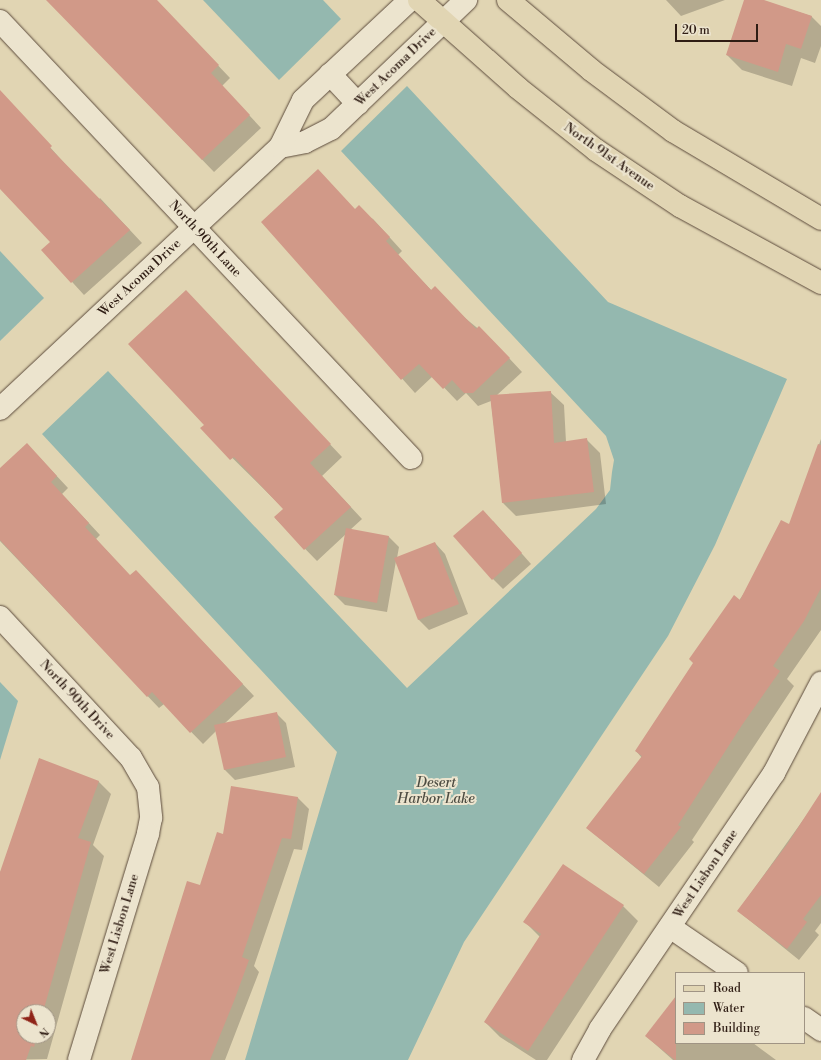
<!DOCTYPE html>
<html>
<head>
<meta charset="utf-8">
<style>
  body { margin:0 }
  #map { position:relative; width:821px; height:1060px; overflow:hidden; background:#e1d5b3; font-family:"Libre Bodoni",serif }
  div>[style] { position:absolute }
  [style*='--x'] { left:calc(var(--x)*1px); top:calc(var(--y)*1px); width:calc(var(--w)*1px); rotate:calc(var(--a)*1deg) }
  .water>* { inset:0; background:#94b8af }
  .shadow>* { inset:0; background:#0003 }
  .building>* { inset:0; background:#d19988 }
  .roads { filter:drop-shadow(0 0 1px #5c4b3c) drop-shadow(0 0 1px #5c4b3c) }
  .minor>* { height:22px; margin:-11px; padding:0 11px; transform-origin:11px; border-radius:11px; background:#ece4ce }
  .major>* { height:22px; margin:-11px; padding:0 11px; transform-origin:11px; border-radius:11px; background:#e1d5b3 }
  span { translate:-50% -50%; white-space:nowrap; text-align:center; line-height:1.15; -webkit-text-stroke:4px #ece4ce; paint-order:stroke }
  .street-label { font-size:13px; color:#2f1d14 }
  .water-label { font-size:14px; color:#4d4c42; font-style:italic }
  .legend { position:absolute; left:675px; top:972px; width:130px; height:72px; box-sizing:border-box; background:#ece4ce; border:1px solid #a09484; margin:0; padding:5px 7px; list-style:none; font-size:12px; color:#2f1d14 }
  .legend li { display:flex; align-items:center; gap:8px; height:20px }
  .legend b { width:20px; border:1px solid #a09484 }
  .north { position:absolute; left:16px; top:1004px; width:40px; height:40px; box-sizing:border-box; background:#ece4ce; border:1px solid #a09484; border-radius:50%; rotate:137deg; font-size:11px; font-weight:700; line-height:16px; text-align:center; color:#2f1d14 }
  .north::after { content:''; display:block; margin:auto; width:14px; height:18px; background:#8f2418; clip-path:polygon(50% 0,100% 100%,50% 72%,0 100%) }
  .scale { position:absolute; left:675px; top:24px; width:83px; height:18px; box-sizing:border-box; border:2px solid #2f1d14; border-top:0; padding-left:5px; font-size:12px; line-height:14px; white-space:nowrap; color:#2f1d14; -webkit-text-stroke:3px #ece4ce; paint-order:stroke }
</style>
</head>
<body>
<div id="map">
  <div class="water">
    <i style="clip-path:polygon(203px 0,323px 0,341px 19px,279px 80px)"></i>
    <i style="clip-path:polygon(407px 86px,608px 302px,787px 379px,715px 545px,668px 636px,464px 942px,408px 1060px,245px 1060px,337px 752px,42px 434px,108px 371px,407px 688px,596px 509px,610px 490px,612px 472px,614px 460px,606px 436px,341px 151px)"></i>
    <i style="clip-path:polygon(0 251px,44px 298px,0 341px)"></i>
    <i style="clip-path:polygon(0 682px,18px 701px,0 760px)"></i>
  </div>
  <div class="shadow">
    <i style="clip-path:polygon(48px 0,156px 0,230px 78px,222px 86px,261px 128px,214px 172px)"></i>
    <i style="clip-path:polygon(666px 0,725px 0,681px 16px)"></i>
    <i style="clip-path:polygon(745px 0,760px 0,811px 16px,821px 26px,821px 46px,815px 63px,801px 58px,792px 86px,742px 70px,727px 55px)"></i>
    <i style="clip-path:polygon(0 91px,98px 201px,100px 198px,142px 243px,84px 295px,43px 250px,52px 242px,0 187px)"></i>
    <i style="clip-path:polygon(355px 210px,373px 219px,402px 251px,398px 255px,432px 291px,492px 340px,522px 372px,496px 396px,550px 392px,564px 405px,566px 442px,587px 440px,600px 453px,606px 504px,516px 516px,503px 503px,491px 401px,478px 406px,466px 393px,457px 401px,433px 376px,415px 393px,262px 222px)"></i>
    <i style="clip-path:polygon(198px 304px,342px 457px,322px 476px,362px 519px,350px 530px,389px 537px,399px 547px,397px 558px,435px 543px,445px 554px,468px 614px,429px 630px,419px 620px,396px 561px,387px 612px,345px 605px,335px 595px,346px 534px,317px 561px,275px 518px,284px 509px,202px 428px,205px 425px)"></i>
    <i style="clip-path:polygon(821px 439px,821px 630px,787px 679px,794px 686px,692px 840px,694px 842px,659px 887px,587px 828px,642px 758px,636px 751px,790px 526px)"></i>
    <i style="clip-path:polygon(39px 457px,68px 488px,62px 494px,100px 535px,96px 539px,130px 576px,147px 583px,254px 696px,224px 724px,276px 713px,286px 723px,295px 767px,235px 780px,225px 770px,216px 731px,203px 744px,164px 704px,159px 708px,0 541px,0 470px)"></i>
    <i style="clip-path:polygon(493px 521px,531px 564px,503px 589px,493px 579px)"></i>
    <i style="clip-path:polygon(evenodd,98px 781px,111px 794px,93px 845px,104px 856px,47px 1059px,0 1060px,0 872px,98px 781px,24px 1012px,48px 1012px,48px 1036px,24px 1036px,24px 1012px)"></i>
    <i style="clip-path:polygon(232px 787px,298px 798px,309px 809px,302px 850px,294px 849px,254px 966px,259px 972px,225px 1060px,132px 1060px,224px 835px)"></i>
    <i style="clip-path:polygon(821px 795px,821px 923px,815px 931px,819px 935px,799px 960px,738px 911px)"></i>
    <i style="clip-path:polygon(623px 906px,638px 921px,547px 1060px,536px 1060px,500px 1037px,485px 1022px,540px 937px,525px 922px)"></i>
    <i style="clip-path:polygon(676px 998px,676px 1043px,753px 1043px,776px 1060px,673px 1060px,646px 1036px)"></i>
  </div>
  <div class="building">
    <i style="clip-path:polygon(46px 0,157px 0,219px 65px,211px 73px,250px 115px,202px 160px)"></i>
    <i style="clip-path:polygon(744px 0,764px 0,812px 16px,801px 49px,786px 44px,778px 72px,726px 55px)"></i>
    <i style="clip-path:polygon(0 90px,52px 146px,50px 148px,130px 230px,71px 283px,41px 250px,50px 242px,0 189px)"></i>
    <i style="clip-path:polygon(318px 169px,355px 209px,359px 205px,390px 237px,386px 241px,431px 290px,435px 286px,476px 329px,479px 326px,510px 358px,473px 393px,464px 393px,452px 380px,443px 389px,419px 364px,401px 380px,261px 222px)"></i>
    <i style="clip-path:polygon(186px 290px,331px 444px,310px 463px,351px 507px,304px 550px,274px 517px,283px 509px,234px 457px,230px 460px,200px 428px,204px 425px,128px 344px)"></i>
    <i style="clip-path:polygon(551px 391px,554px 443px,587px 438px,594px 492px,502px 503px,490px 395px)"></i>
    <i style="clip-path:polygon(27px 443px,57px 476px,51px 482px,89px 523px,85px 527px,130px 575px,136px 570px,243px 684px,190px 733px,152px 692px,147px 697px,0 540px,0 468px)"></i>
    <i style="clip-path:polygon(818px 444px,821px 445px,821px 588px,804px 621px,773px 666px,780px 671px,742px 725px,678px 825px,681px 827px,644px 874px,586px 828px,642px 756px,635px 751px,693px 663px,689px 659px,734px 595px,740px 600px,781px 520px,789px 524px)"></i>
    <i style="clip-path:polygon(483px 510px,522px 553px,492px 580px,453px 536px)"></i>
    <i style="clip-path:polygon(346px 528px,389px 536px,377px 603px,334px 595px)"></i>
    <i style="clip-path:polygon(435px 542px,459px 604px,418px 620px,394px 558px)"></i>
    <i style="clip-path:polygon(277px 712px,286px 757px,224px 770px,214px 725px)"></i>
    <i style="clip-path:polygon(39px 758px,99px 781px,78px 838px,91px 842px,43px 1012px,24px 1012px,24px 1036px,37px 1036px,34px 1047px,31px 1046px,26px 1060px,0 1060px,0 872px)"></i>
    <i style="clip-path:polygon(231px 786px,298px 797px,291px 839px,282px 838px,242px 957px,249px 960px,234px 1001px,210px 1060px,131px 1060px,187px 881px,200px 885px,217px 832px,223px 834px)"></i>
    <i style="clip-path:polygon(821px 792px,821px 895px,803px 919px,807px 922px,787px 949px,737px 911px,788px 843px)"></i>
    <i style="clip-path:polygon(563px 864px,624px 905px,528px 1051px,484px 1022px,541px 934px,523px 922px)"></i>
    <i style="clip-path:polygon(676px 996px,676px 1060px,675px 1060px,645px 1036px)"></i>
  </div>
  <div class="roads">
    <div class="minor">
      <i style="--x:0;--y:21;--w:600;--a:46.76"></i>
      <i style="--x:330;--y:74;--w:41;--a:47"></i>
      <i style="--x:280;--y:147;--w:25;--a:-11"></i>
      <i style="--x:305;--y:142;--w:29;--a:-27"></i>
      <i style="--x:331;--y:129;--w:187;--a:-43.7"></i>
      <i style="--x:0;--y:409;--w:383;--a:-43.1"></i>
      <i style="--x:280;--y:147;--w:52;--a:-63.9"></i>
      <i style="--x:303;--y:100;--w:146;--a:-43.1"></i>
      <i style="--x:0;--y:617;--w:192;--a:47.1"></i>
      <i style="--x:131;--y:758;--w:34;--a:60"></i>
      <i style="--x:148;--y:787;--w:31;--a:84"></i>
      <i style="--x:151;--y:818;--w:16;--a:101"></i>
      <i style="--x:148;--y:834;--w:236;--a:107"></i>
      <i style="--x:670;--y:927;--w:81;--a:34.5"></i>
      <i style="--x:804;--y:1018;--w:21;--a:35"></i>
      <i style="--x:583;--y:1060;--w:35;--a:-61"></i>
      <i style="--x:600;--y:1029;--w:310;--a:-55.8"></i>
      <i style="--x:774;--y:773;--w:102;--a:-62.4"></i>
    </div>
    <div class="major">
      <i style="--x:419;--y:0;--w:132;--a:41.6"></i>
      <i style="--x:518;--y:88;--w:100;--a:38.5"></i>
      <i style="--x:596;--y:150;--w:101;--a:33.7"></i>
      <i style="--x:680;--y:206;--w:161;--a:28.6"></i>
      <i style="--x:508;--y:0;--w:109;--a:40.1"></i>
      <i style="--x:591;--y:70;--w:102;--a:36.6"></i>
      <i style="--x:673;--y:131;--w:172;--a:30.7"></i>
    </div>
  </div>
  <div class="street-label">
    <span style="left:396px;top:67px;rotate:-44deg">West Acoma Drive</span>
    <span style="left:609px;top:157px;rotate:35deg">North 91st Avenue</span>
    <span style="left:205px;top:239px;rotate:47deg">North 90th Lane</span>
    <span style="left:140px;top:278px;rotate:-43deg">West Acoma Drive</span>
    <span style="left:77px;top:700px;rotate:47deg">North 90th Drive</span>
    <span style="left:706px;top:874px;rotate:-56deg">West Lisbon Lane</span>
    <span style="left:120px;top:924px;rotate:-73deg">West Lisbon Lane</span>
  </div>
  <div class="water-label">
    <span style="left:436px;top:791px">Desert<br>Harbor Lake</span>
  </div>
  <ul class="legend">
  <li><b style="height:5px;background:#e1d5b3"></b>Road</li>
  <li><b style="height:11px;background:#94b8af"></b>Water</li>
  <li><b style="height:11px;background:#d19988"></b>Building</li>
  </ul>
  <div class="north">N</div>
  <div class="scale">20 m</div>
</div>
</body>
</html>
